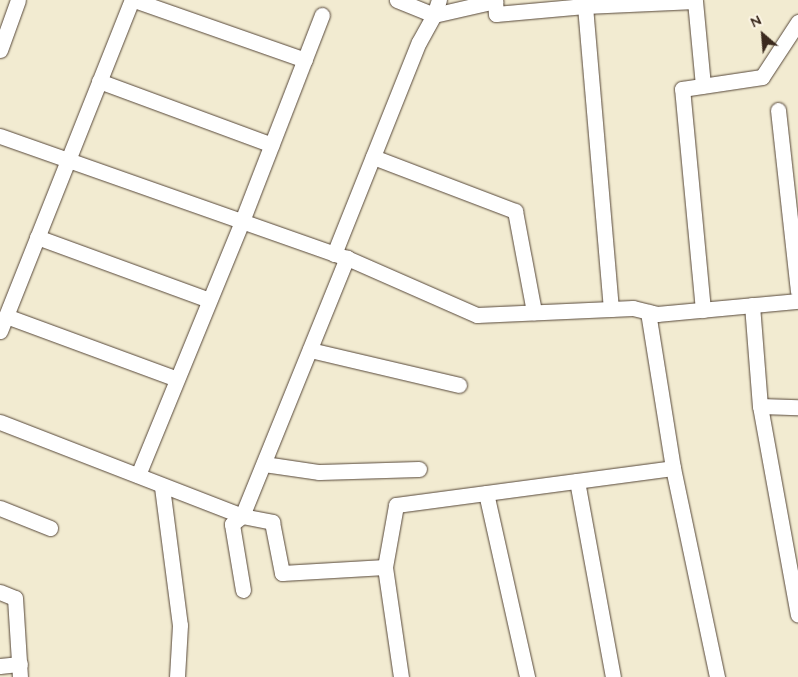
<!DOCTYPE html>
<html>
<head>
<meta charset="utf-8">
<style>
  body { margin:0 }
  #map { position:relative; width:798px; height:677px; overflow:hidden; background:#f2ebd1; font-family:"Architects Daughter",sans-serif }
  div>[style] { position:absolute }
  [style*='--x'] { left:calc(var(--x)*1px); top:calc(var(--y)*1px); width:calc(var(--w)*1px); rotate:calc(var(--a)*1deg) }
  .roads { filter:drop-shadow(0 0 1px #564739) drop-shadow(0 0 1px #564739) }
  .minor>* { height:15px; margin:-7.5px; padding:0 7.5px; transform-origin:7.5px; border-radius:7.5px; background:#fff }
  span { translate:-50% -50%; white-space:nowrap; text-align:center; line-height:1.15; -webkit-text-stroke:4.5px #fcf5e5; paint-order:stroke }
  .north { position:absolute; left:738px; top:10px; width:50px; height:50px; -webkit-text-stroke:4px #fcf5e5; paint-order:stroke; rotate:333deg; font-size:14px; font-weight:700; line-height:20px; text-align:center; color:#3b2a1e }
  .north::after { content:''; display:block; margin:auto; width:18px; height:22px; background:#3b2a1e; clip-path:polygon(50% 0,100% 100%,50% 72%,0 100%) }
</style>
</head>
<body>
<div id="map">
  <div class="roads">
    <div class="minor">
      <i style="--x:134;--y:0;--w:181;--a:19.3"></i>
      <i style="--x:495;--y:0;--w:14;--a:86"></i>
      <i style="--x:496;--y:14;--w:89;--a:-5.1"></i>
      <i style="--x:585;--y:6;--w:304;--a:85.1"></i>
      <i style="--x:585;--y:6;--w:110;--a:-2.6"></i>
      <i style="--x:695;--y:1;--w:85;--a:84.6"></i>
      <i style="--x:434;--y:15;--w:63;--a:-12.9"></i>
      <i style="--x:434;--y:15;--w:16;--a:-72"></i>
      <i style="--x:0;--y:50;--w:53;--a:-70.2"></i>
      <i style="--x:99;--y:81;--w:184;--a:20.3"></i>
      <i style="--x:778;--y:110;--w:182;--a:83.7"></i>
      <i style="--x:0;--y:136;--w:368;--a:19.4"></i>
      <i style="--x:347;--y:258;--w:142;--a:23.7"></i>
      <i style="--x:477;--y:315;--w:156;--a:-2.6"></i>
      <i style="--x:633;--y:308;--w:25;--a:14"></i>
      <i style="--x:657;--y:314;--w:142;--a:-5.3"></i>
      <i style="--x:373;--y:157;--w:152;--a:20.8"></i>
      <i style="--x:515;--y:211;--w:103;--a:79.3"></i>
      <i style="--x:37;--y:237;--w:183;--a:20.1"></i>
      <i style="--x:334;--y:254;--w:228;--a:-68.2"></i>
      <i style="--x:419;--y:42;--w:31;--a:-61"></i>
      <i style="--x:434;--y:15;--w:40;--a:-158"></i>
      <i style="--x:752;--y:305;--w:101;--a:85.5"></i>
      <i style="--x:760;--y:406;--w:212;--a:79.7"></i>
      <i style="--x:703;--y:310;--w:222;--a:-95.4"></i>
      <i style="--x:682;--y:89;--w:81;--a:-8.5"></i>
      <i style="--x:762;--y:77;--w:66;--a:-56.8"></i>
      <i style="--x:648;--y:312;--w:158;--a:80.9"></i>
      <i style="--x:673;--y:468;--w:214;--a:78.1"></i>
      <i style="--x:6;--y:316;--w:182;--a:20.2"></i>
      <i style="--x:0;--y:331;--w:356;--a:-68.3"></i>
      <i style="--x:310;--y:350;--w:153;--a:13.2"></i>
      <i style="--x:760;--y:406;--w:38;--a:2"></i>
      <i style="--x:0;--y:422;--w:260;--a:21.2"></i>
      <i style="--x:242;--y:516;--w:279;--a:-67.9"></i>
      <i style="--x:264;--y:464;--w:56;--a:8.3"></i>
      <i style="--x:319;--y:472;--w:100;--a:-1.7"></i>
      <i style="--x:138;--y:475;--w:274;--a:-67.7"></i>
      <i style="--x:242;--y:221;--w:221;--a:-68.8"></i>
      <i style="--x:577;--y:481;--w:199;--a:79.6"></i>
      <i style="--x:162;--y:487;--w:139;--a:82.6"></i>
      <i style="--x:180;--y:625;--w:52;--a:93.3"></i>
      <i style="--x:486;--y:493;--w:189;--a:77.4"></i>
      <i style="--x:0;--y:508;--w:54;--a:21.8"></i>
      <i style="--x:243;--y:590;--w:67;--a:-99.5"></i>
      <i style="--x:232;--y:524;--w:13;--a:-39"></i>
      <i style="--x:242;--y:516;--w:31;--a:11"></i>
      <i style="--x:272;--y:522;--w:52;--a:78.9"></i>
      <i style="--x:282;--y:573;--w:103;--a:-3.3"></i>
      <i style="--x:0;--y:592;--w:16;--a:22"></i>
      <i style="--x:15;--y:598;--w:79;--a:86.4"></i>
      <i style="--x:0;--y:666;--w:20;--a:-6"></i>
      <i style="--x:401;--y:677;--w:111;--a:-98.3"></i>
      <i style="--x:385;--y:567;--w:63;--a:-79.9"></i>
      <i style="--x:396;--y:505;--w:279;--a:-7.6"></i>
    </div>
  </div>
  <div class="north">N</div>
</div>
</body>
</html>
